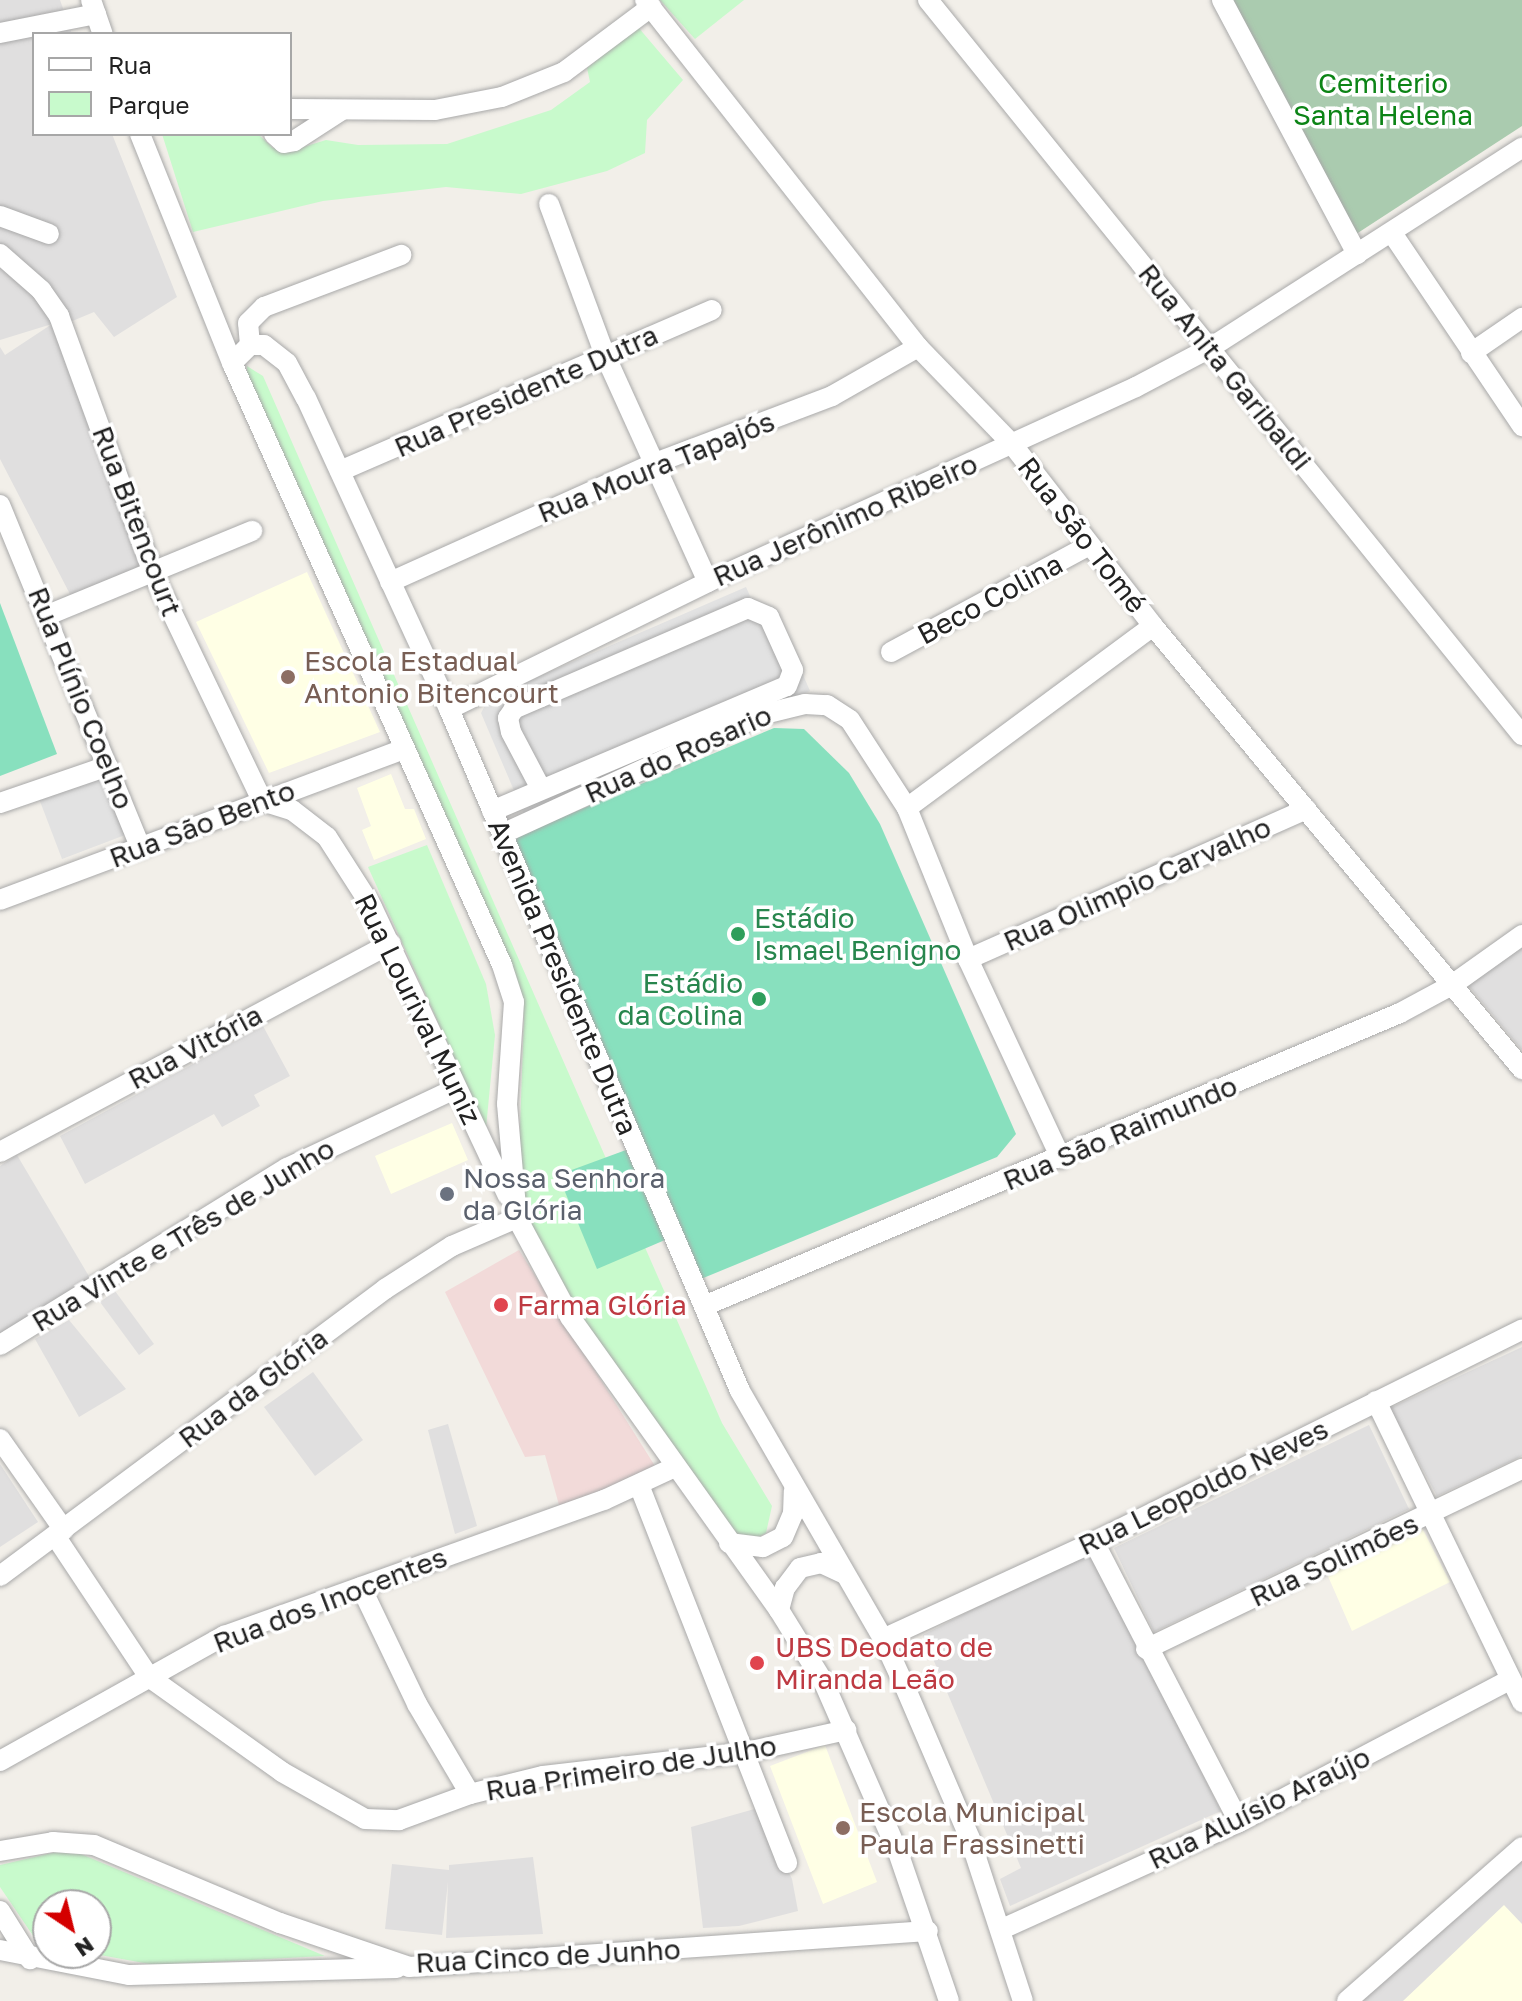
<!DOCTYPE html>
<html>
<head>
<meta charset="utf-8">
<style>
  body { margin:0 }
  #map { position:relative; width:1522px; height:2001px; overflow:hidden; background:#f2efe9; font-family:"Golos Text",sans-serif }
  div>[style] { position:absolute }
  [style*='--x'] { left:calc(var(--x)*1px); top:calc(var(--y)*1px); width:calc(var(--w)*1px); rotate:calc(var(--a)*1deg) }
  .residential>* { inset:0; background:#e0dfdf }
  .commercial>* { inset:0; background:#f2dad9 }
  .education>* { inset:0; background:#ffffe5 }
  .cemetery>* { inset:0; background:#aacbaf }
  .park>* { inset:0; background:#c8facc }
  .pitch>* { inset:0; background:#88e0be }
  .parking>* { inset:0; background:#e2e2e2 }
  .roads { filter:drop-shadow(0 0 2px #a9a9a9) drop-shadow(0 0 2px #a9a9a9) }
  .minor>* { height:20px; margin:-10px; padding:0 10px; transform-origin:10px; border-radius:10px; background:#fff }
  .dots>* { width:22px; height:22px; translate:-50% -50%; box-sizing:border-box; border:4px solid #fff; border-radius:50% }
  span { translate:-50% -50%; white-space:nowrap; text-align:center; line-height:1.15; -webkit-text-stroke:7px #fff; paint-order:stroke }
  .park-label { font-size:28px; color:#0c8416 }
  .street-label { font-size:28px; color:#222 }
  .education-label { font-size:28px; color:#785e54 }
  .left { translate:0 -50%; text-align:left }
  .leisure-label { font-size:28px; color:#27864d }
  .right { translate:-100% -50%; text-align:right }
  .worship-label { font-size:28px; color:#5b616d }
  .health-label { font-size:28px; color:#be3a42 }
  .legend { position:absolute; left:32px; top:32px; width:260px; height:104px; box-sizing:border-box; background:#fff; border:2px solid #a7a7a7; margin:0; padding:10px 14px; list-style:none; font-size:24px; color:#222 }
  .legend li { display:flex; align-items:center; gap:16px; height:40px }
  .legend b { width:40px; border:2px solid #a7a7a7 }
  .north { position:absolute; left:32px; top:1889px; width:80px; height:80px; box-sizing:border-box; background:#fff; border:2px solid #a7a7a7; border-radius:50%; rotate:145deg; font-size:22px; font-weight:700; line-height:32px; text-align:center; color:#222 }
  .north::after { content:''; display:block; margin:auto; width:28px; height:36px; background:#d40000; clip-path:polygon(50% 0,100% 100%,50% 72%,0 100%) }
</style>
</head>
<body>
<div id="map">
  <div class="residential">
    <i style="clip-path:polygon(0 0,60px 0,72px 34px,34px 34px,34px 134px,112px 134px,177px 297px,114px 337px,94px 312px,70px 322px,142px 565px,72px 598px,0 459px,0 347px,5px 355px,52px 324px,0 340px)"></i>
    <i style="clip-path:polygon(1522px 935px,1522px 1050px,1463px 979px)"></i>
    <i style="clip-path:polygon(263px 1026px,290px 1076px,254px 1095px,260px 1106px,222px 1127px,214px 1114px,85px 1184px,60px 1136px)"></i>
    <i style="clip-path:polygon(17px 1155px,90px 1278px,0 1334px,0 1166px)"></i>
    <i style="clip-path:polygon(115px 1291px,154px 1344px,139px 1355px,100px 1302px)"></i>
    <i style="clip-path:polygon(69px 1320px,126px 1389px,79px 1417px,35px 1339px)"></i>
    <i style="clip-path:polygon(1522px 1347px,1522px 1456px,1437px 1496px,1390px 1408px)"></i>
    <i style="clip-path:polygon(313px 1372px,363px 1440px,315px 1476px,264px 1407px)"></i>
    <i style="clip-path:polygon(448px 1424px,477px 1526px,455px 1534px,428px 1430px)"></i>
    <i style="clip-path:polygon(1369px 1425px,1409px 1509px,1154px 1632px,1114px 1548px)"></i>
    <i style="clip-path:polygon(0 1464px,38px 1522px,0 1547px)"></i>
    <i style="clip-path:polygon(1090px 1549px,1221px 1811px,1010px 1906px,1000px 1879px,1021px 1868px,923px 1635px)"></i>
    <i style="clip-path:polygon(758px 1808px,792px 1879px,798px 1911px,739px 1926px,703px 1928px,691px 1827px)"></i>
    <i style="clip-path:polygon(533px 1857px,543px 1934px,446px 1938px,448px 1882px,442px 1935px,385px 1929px,392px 1864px,449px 1870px,449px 1865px)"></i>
    <i style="clip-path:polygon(1522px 1859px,1522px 2001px,1351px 2001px)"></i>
  </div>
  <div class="commercial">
    <i style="clip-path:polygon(519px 1250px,655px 1466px,561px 1512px,545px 1455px,525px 1457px,445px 1292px)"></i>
  </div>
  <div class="education">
    <i style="clip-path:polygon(307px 572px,380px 732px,269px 773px,196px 622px)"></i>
    <i style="clip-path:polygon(391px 774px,405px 809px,414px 809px,426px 839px,374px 860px,362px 830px,371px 826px,357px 788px)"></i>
    <i style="clip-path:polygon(452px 1123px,468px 1160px,391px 1194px,375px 1156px)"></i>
    <i style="clip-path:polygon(1421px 1526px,1450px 1582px,1352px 1631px,1324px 1567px)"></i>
    <i style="clip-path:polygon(825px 1745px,877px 1882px,823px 1904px,770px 1766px)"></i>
    <i style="clip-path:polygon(1504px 1905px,1522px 1924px,1522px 2001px,1403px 2001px)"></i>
  </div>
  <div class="cemetery">
    <i style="clip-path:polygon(1218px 0,1522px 0,1522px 126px,1347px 240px)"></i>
  </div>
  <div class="park">
    <i style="clip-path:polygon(660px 0,744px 0,695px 39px)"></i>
    <i style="clip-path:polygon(638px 27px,683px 80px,647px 120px,645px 153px,607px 171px,521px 194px,446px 187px,323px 201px,193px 232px,162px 134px,258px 134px,273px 148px,300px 148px,326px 140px,358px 145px,447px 144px,551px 110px,590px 82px,587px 68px)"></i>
    <i style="clip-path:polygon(247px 366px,263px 376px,722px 1423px,772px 1506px,766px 1533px,751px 1541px,728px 1535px,636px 1406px,517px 1208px,524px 1016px,427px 783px,246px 386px)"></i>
    <i style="clip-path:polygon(427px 845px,486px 984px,495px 1035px,486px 1128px,368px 867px)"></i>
    <i style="clip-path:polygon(69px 1849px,325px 1956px,155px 1965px,89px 1953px,96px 1953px,96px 1905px,48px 1905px,48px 1945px,38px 1943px,0 1887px,0 1865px)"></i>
  </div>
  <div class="pitch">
    <i style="clip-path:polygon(0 603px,57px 754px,0 776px)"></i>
    <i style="clip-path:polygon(774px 728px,804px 729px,849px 773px,880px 824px,1016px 1134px,997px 1157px,696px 1281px,508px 840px)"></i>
    <i style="clip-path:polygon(626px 1150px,665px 1240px,597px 1269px,558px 1175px)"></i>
  </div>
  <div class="parking">
    <i style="clip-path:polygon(746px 587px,765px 629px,781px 624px,810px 691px,524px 814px,481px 713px,489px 698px)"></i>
    <i style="clip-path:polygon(100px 772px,125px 835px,62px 859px,38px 796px)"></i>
  </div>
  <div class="roads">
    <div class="minor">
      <i style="--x:91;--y:0;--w:36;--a:71"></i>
      <i style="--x:645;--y:0;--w:442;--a:51.8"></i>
      <i style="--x:918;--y:347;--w:135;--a:45.9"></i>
      <i style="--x:1012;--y:444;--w:230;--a:52.2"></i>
      <i style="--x:1153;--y:626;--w:577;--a:50.21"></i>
      <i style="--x:928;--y:0;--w:945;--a:51.06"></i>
      <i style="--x:1222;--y:0;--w:288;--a:62"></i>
      <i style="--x:0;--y:33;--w:98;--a:-11.2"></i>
      <i style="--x:290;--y:109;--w:145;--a:0.4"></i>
      <i style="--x:435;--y:110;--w:68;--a:-11"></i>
      <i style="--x:502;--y:97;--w:67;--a:-22"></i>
      <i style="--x:564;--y:72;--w:109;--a:-36.8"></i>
      <i style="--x:140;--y:134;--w:247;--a:68.1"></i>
      <i style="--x:232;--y:363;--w:660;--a:65.84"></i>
      <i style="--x:502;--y:965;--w:39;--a:72"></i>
      <i style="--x:514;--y:1002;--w:102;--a:93.9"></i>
      <i style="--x:507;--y:1104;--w:114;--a:85"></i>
      <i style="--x:517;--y:1218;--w:112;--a:61.8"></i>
      <i style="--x:570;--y:1317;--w:360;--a:54.5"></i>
      <i style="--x:779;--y:1610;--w:86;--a:58.3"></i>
      <i style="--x:824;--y:1683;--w:184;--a:66.4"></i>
      <i style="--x:898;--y:1852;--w:157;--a:71.1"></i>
      <i style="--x:274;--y:134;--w:13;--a:42"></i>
      <i style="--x:284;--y:143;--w:10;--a:-11"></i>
      <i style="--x:294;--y:141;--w:57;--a:-32.9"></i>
      <i style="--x:549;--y:204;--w:161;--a:69.7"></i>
      <i style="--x:605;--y:355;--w:249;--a:65.6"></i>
      <i style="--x:0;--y:216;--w:52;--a:20.2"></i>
      <i style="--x:1392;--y:233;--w:233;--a:56"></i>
      <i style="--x:0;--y:254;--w:55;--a:41.3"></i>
      <i style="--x:41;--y:290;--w:32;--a:55"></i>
      <i style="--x:59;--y:316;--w:274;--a:69.9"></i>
      <i style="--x:153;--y:573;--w:253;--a:64.4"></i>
      <i style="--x:262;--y:801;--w:31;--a:17"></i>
      <i style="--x:292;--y:810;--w:44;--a:37.6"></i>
      <i style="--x:327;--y:837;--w:83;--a:57.3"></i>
      <i style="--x:372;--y:907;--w:319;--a:64.8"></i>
      <i style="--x:250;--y:345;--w:22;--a:-95"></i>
      <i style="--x:248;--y:323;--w:23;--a:-45"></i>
      <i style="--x:264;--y:307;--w:147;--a:-20.8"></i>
      <i style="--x:1471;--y:353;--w:62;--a:-34.5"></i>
      <i style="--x:232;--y:363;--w:25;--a:-45"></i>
      <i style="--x:250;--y:345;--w:14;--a:0"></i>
      <i style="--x:264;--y:345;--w:29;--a:38"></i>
      <i style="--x:287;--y:363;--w:40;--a:62"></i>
      <i style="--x:306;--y:398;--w:342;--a:65.3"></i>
      <i style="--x:449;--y:709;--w:741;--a:66.89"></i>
      <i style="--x:740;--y:1391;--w:286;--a:60"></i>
      <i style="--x:883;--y:1639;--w:53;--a:65.4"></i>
      <i style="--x:905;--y:1687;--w:165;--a:66.8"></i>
      <i style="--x:970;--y:1839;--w:170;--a:71.9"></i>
      <i style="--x:340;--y:471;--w:405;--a:-23.4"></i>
      <i style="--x:0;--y:505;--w:371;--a:67.7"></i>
      <i style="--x:390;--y:582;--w:290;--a:-24.2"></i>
      <i style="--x:655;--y:463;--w:189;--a:-20.7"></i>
      <i style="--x:832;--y:396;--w:99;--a:-29.7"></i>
      <i style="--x:48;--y:615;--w:221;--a:-22.4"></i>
      <i style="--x:891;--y:652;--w:224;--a:-28.3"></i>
      <i style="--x:449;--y:709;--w:288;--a:-26.1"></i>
      <i style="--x:708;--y:582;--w:470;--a:-24.5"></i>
      <i style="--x:1136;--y:387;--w:84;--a:-27.8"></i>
      <i style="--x:1210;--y:348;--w:371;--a:-32.7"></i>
      <i style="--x:0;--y:803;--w:114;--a:-18.9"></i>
      <i style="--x:907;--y:808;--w:306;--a:-36.5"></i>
      <i style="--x:492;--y:811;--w:320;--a:-23"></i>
      <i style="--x:787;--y:686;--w:17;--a:-69"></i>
      <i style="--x:793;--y:670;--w:58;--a:-114.4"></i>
      <i style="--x:769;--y:617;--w:23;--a:-157"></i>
      <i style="--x:748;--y:608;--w:255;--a:156.7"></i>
      <i style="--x:514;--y:709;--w:11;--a:124"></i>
      <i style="--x:508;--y:718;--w:14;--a:78"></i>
      <i style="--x:511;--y:732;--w:64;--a:62.2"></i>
      <i style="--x:502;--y:834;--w:288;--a:-24.6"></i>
      <i style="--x:764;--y:714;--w:42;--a:-13.7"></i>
      <i style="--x:805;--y:704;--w:22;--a:3"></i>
      <i style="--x:827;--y:705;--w:27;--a:33"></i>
      <i style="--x:850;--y:720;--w:105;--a:57.1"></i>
      <i style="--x:907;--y:808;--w:163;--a:68"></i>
      <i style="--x:968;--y:959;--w:220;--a:65"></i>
      <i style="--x:0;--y:900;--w:431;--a:-20.5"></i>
      <i style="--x:968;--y:959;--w:370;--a:-23.9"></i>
      <i style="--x:0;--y:1152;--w:443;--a:-28.1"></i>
      <i style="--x:704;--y:1306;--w:755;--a:-22.83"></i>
      <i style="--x:1400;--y:1013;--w:59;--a:-28.3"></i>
      <i style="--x:1452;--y:985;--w:86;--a:-35.5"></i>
      <i style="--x:0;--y:1345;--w:337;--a:-31.7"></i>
      <i style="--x:287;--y:1168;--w:186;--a:-25.2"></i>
      <i style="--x:1376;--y:1401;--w:335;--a:64.1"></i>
      <i style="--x:0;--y:1439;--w:111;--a:54.9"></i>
      <i style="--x:639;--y:1485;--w:406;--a:68.6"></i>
      <i style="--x:56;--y:1537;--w:168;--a:56.4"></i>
      <i style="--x:149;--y:1677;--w:163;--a:35.5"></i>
      <i style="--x:282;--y:1772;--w:95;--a:29.5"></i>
      <i style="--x:365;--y:1819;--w:34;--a:2"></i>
      <i style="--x:399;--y:1820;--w:76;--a:-20.1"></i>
      <i style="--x:470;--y:1794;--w:75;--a:-13.9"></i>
      <i style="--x:543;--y:1776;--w:200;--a:-6.6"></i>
      <i style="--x:742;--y:1753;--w:107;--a:-12.4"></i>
      <i style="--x:1094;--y:1542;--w:315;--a:62.6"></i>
      <i style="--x:729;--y:1543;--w:34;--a:7"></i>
      <i style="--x:763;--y:1547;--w:22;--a:-27"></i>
      <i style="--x:783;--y:1537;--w:25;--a:-67"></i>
      <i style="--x:793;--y:1514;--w:23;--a:-88"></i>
      <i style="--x:0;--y:1576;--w:480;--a:-36.7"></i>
      <i style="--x:385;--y:1289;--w:80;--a:-32.7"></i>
      <i style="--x:452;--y:1246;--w:71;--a:-23.3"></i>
      <i style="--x:361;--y:1587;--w:130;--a:64.4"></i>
      <i style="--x:417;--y:1704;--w:104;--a:59.5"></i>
      <i style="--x:779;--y:1610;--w:23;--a:-75"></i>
      <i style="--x:785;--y:1588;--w:25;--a:-53"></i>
      <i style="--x:800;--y:1568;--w:22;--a:-13"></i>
      <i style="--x:821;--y:1563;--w:26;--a:25"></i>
      <i style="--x:883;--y:1639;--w:232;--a:-24.7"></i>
      <i style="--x:1094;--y:1542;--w:478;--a:-26.4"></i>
      <i style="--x:1146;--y:1649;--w:417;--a:-25.6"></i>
      <i style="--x:0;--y:1761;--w:257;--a:-29.2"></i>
      <i style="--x:224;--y:1636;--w:404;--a:-19.7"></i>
      <i style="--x:604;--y:1500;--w:76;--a:-24.9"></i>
      <i style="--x:0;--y:1851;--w:54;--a:-9.6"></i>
      <i style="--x:53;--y:1842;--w:41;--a:4.2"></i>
      <i style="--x:94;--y:1845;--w:202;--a:22.8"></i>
      <i style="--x:280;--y:1923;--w:136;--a:18.8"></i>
      <i style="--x:409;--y:1967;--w:520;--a:-3.97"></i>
      <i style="--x:0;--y:1911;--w:57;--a:58"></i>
      <i style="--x:1002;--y:1929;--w:260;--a:-24.3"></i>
      <i style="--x:1239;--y:1822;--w:307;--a:-27.7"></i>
      <i style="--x:0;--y:1950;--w:131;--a:11"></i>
      <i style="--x:129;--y:1975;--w:268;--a:-1.5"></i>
      <i style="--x:1347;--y:2001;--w:233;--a:-41.3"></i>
    </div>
  </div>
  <div class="dots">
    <i style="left:288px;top:677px;background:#8d6e63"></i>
    <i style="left:738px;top:934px;background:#2e9e5b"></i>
    <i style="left:759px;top:999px;background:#2e9e5b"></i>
    <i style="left:447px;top:1194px;background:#6b7280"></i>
    <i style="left:501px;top:1305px;background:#e0444e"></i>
    <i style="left:757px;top:1663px;background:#e0444e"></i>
    <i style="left:843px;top:1828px;background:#8d6e63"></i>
  </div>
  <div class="park-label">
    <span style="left:1383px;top:99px">Cemiterio<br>Santa Helena</span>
  </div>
  <div class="street-label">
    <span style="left:1225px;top:367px;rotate:51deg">Rua Anita Garibaldi</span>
    <span style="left:526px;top:391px;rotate:-24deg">Rua Presidente Dutra</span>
    <span style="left:656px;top:467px;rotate:-22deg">Rua Moura Tapajós</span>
    <span style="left:845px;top:520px;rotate:-24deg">Rua Jerônimo Ribeiro</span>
    <span style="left:137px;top:521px;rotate:69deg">Rua Bitencourt</span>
    <span style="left:1082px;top:535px;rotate:52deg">Rua São Tomé</span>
    <span style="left:990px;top:599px;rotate:-28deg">Beco Colina</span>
    <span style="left:81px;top:698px;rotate:68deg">Rua Plínio Coelho</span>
    <span style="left:678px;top:754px;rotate:-24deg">Rua do Rosario</span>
    <span style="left:202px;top:824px;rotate:-21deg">Rua São Bento</span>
    <span style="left:1137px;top:884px;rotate:-24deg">Rua Olimpio Carvalho</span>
    <span style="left:563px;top:977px;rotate:67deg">Avenida Presidente Dutra</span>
    <span style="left:418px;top:1009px;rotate:64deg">Rua Lourival Muniz</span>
    <span style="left:195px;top:1047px;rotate:-28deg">Rua Vitória</span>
    <span style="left:1120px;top:1133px;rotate:-23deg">Rua São Raimundo</span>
    <span style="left:183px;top:1235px;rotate:-31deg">Rua Vinte e Três de Junho</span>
    <span style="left:253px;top:1388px;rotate:-37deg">Rua da Glória</span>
    <span style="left:1203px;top:1487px;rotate:-26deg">Rua Leopoldo Neves</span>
    <span style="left:1334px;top:1560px;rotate:-25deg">Rua Solimões</span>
    <span style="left:330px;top:1600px;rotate:-21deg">Rua dos Inocentes</span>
    <span style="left:631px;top:1768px;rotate:-9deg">Rua Primeiro de Julho</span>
    <span style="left:1259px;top:1808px;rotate:-26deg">Rua Aluísio Araújo</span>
    <span style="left:548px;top:1956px;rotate:-3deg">Rua Cinco de Junho</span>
  </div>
  <div class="education-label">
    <span class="left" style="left:304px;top:677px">Escola Estadual<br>Antonio Bitencourt</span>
    <span class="left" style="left:859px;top:1828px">Escola Municipal<br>Paula Frassinetti</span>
  </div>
  <div class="leisure-label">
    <span class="left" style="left:754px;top:934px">Estádio<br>Ismael Benigno</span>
    <span class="right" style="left:743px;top:999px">Estádio<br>da Colina</span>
  </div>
  <div class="worship-label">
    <span class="left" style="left:463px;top:1194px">Nossa Senhora<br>da Glória</span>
  </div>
  <div class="health-label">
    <span class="left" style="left:517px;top:1305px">Farma Glória</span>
    <span class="left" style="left:775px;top:1663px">UBS Deodato de<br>Miranda Leão</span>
  </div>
  <ul class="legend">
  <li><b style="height:10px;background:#fff"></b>Rua</li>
  <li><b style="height:22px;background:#c8facc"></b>Parque</li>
  </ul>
  <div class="north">N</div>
</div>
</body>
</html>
